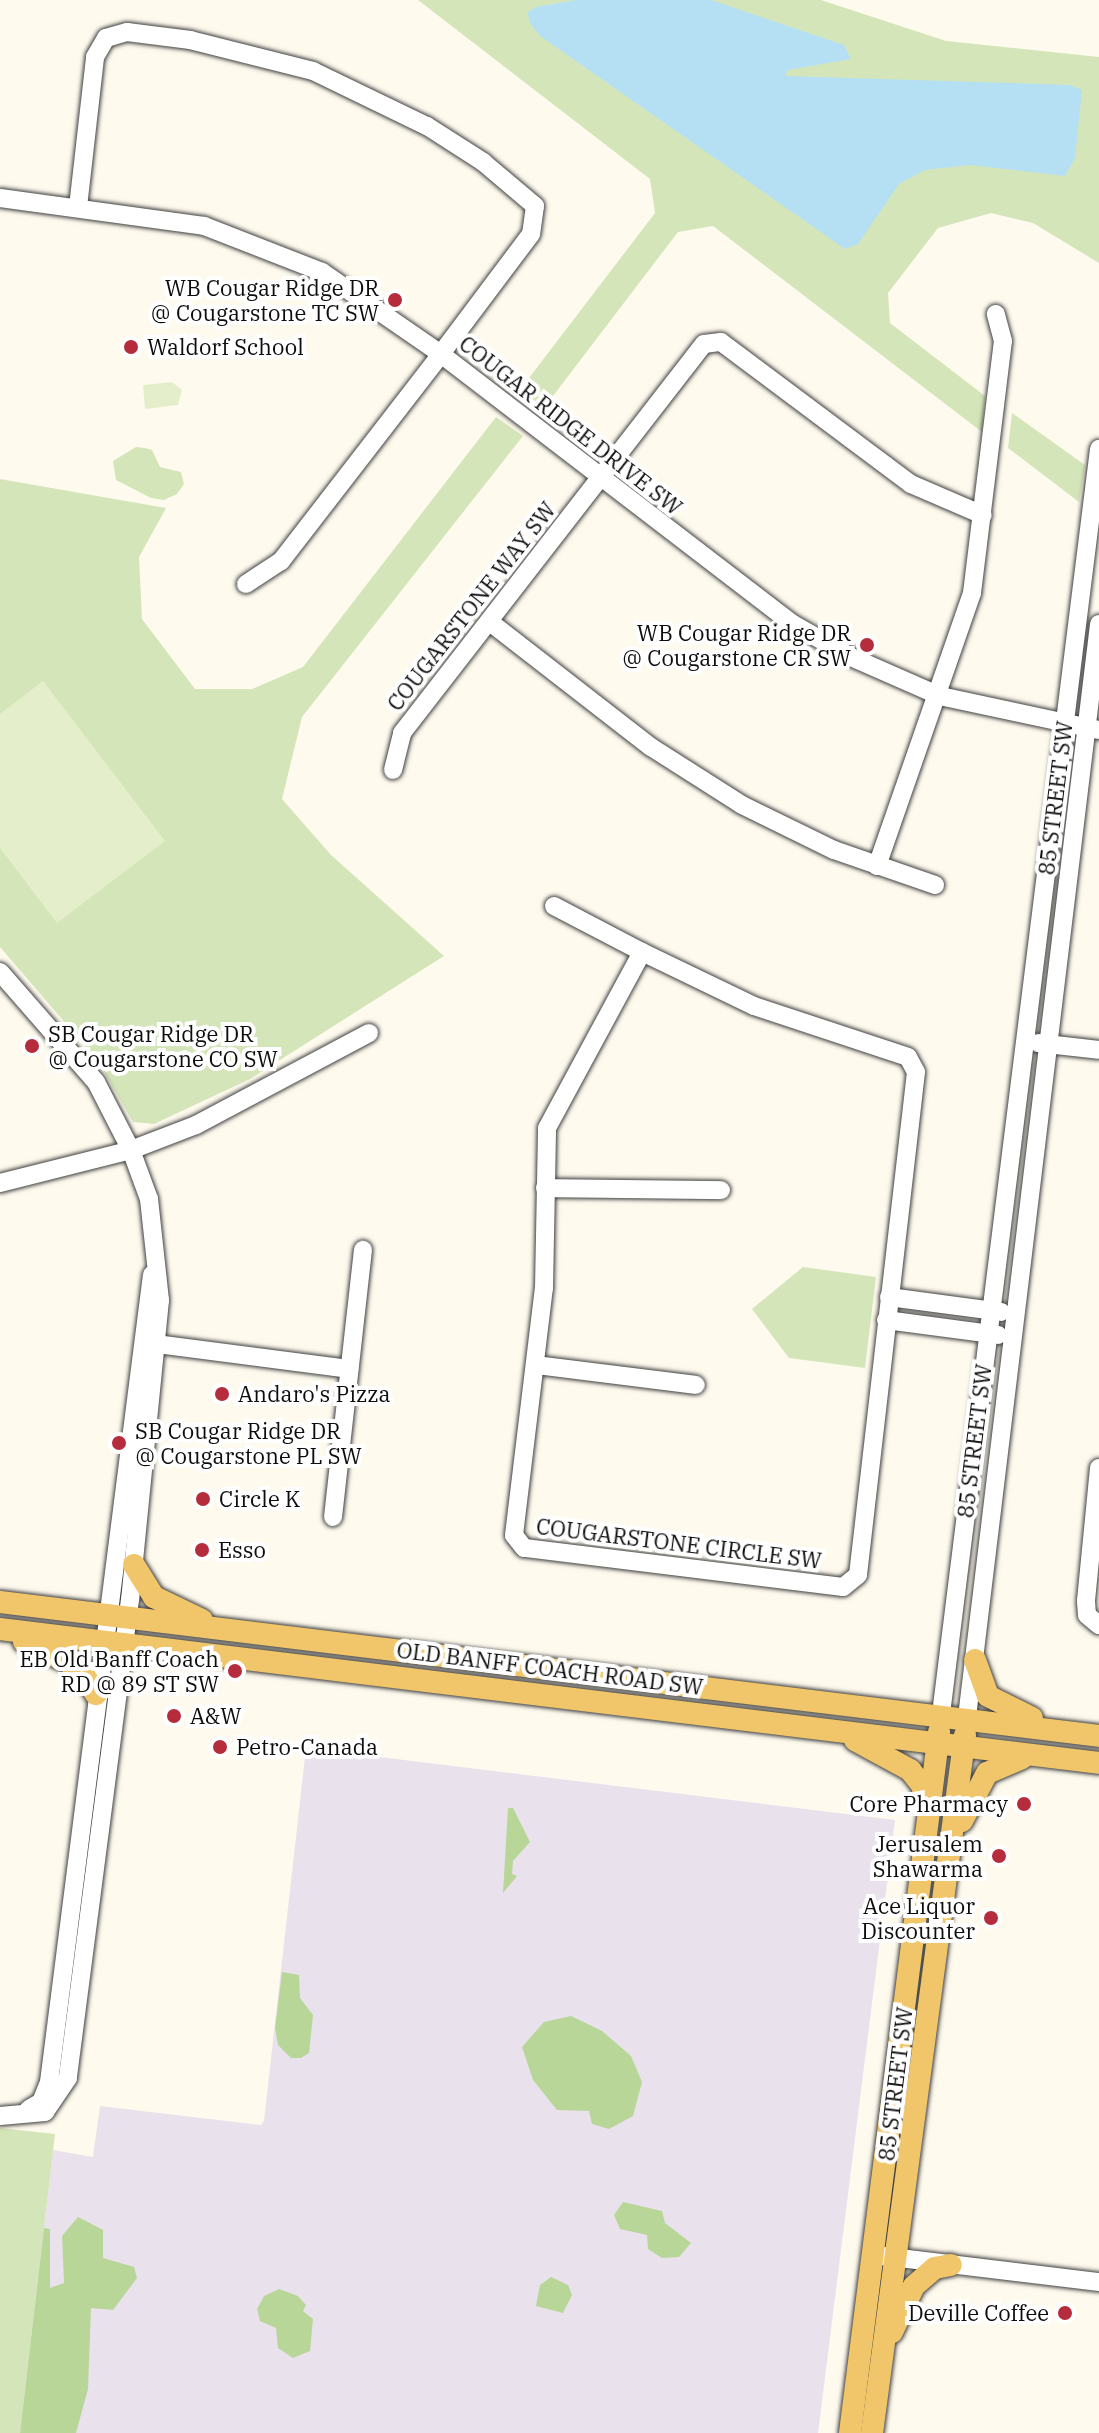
<!DOCTYPE html>
<html>
<head>
<meta charset="utf-8">
<style>
  body { margin:0 }
  #map { position:relative; width:1099px; height:2433px; overflow:hidden; background:#fefaee; font-family:"IBM Plex Serif",serif }
  div>[style] { position:absolute }
  [style*='--x'] { left:calc(var(--x)*1px); top:calc(var(--y)*1px); width:calc(var(--w)*1px); rotate:calc(var(--a)*1deg) }
  .industrial>* { inset:0; background:#e9e1eb }
  .green>* { inset:0; background:#d4e6b9 }
  .forest>* { inset:0; background:#b9d699 }
  .pitch>* { inset:0; background:#e5eecb }
  .water>* { inset:0; background:#b5e0f3 }
  .roads { filter:drop-shadow(0 0 2px #404040) drop-shadow(0 0 2px #404040) }
  .minor>* { height:18px; margin:-9px; padding:0 9px; transform-origin:9px; border-radius:9px; background:#fff }
  .major>* { height:22px; margin:-11px; padding:0 11px; transform-origin:11px; border-radius:11px; background:#f1c66b }
  .dots>* { width:22px; height:22px; translate:-50% -50%; box-sizing:border-box; border:4px solid #fff; border-radius:50% }
  span { translate:-50% -50%; white-space:nowrap; text-align:center; line-height:1.15; -webkit-text-stroke:8px #fff; paint-order:stroke }
  .poi-label { font-size:22px; color:#0d0d0d }
  .right { translate:-100% -50%; text-align:right }
  .left { translate:0 -50%; text-align:left }
  .street-label { font-size:22px; color:#0d0d0d }
</style>
</head>
<body>
<div id="map">
  <div class="industrial">
    <i style="clip-path:polygon(306px 1748px,895px 1820px,818px 2433px,20px 2433px,53px 2150px,93px 2157px,100px 2106px,261px 2125px,264px 2121px)"></i>
  </div>
  <div class="green">
    <i style="clip-path:polygon(418px 0,821px 0,946px 41px,1099px 57px,1099px 263px,1033px 223px,991px 213px,938px 228px,888px 293px,890px 323px,985px 396px,982px 432px,713px 226px,678px 232px,540px 413px,516px 395px,655px 213px,650px 179px)"></i>
    <i style="clip-path:polygon(1012px 413px,1085px 465px,1079px 502px,1008px 448px)"></i>
    <i style="clip-path:polygon(496px 417px,523px 436px,302px 717px,282px 799px,331px 855px,444px 956px,250px 1079px,154px 1124px,133px 1122px,98px 1061px,0 947px,0 479px,166px 508px,139px 557px,142px 619px,195px 689px,252px 689px,303px 667px)"></i>
    <i style="clip-path:polygon(145px 448px,152px 450px,160px 467px,181px 472px,184px 484px,177px 494px,164px 500px,151px 498px,116px 480px,113px 461px,136px 447px)"></i>
    <i style="clip-path:polygon(803px 1267px,876px 1277px,865px 1368px,789px 1358px,752px 1309px)"></i>
    <i style="clip-path:polygon(0 2128px,55px 2134px,20px 2433px,0 2433px)"></i>
  </div>
  <div class="forest">
    <i style="clip-path:polygon(508px 1808px,513px 1808px,530px 1842px,513px 1861px,512px 1874px,517px 1876px,503px 1893px)"></i>
    <i style="clip-path:polygon(282px 1972px,299px 1975px,300px 1998px,313px 2015px,309px 2053px,301px 2058px,291px 2058px,278px 2045px,275px 2028px)"></i>
    <i style="clip-path:polygon(571px 2016px,602px 2031px,631px 2056px,642px 2082px,633px 2116px,609px 2129px,592px 2124px,589px 2111px,557px 2110px,533px 2080px,522px 2047px,544px 2022px)"></i>
    <i style="clip-path:polygon(623px 2202px,662px 2211px,665px 2223px,691px 2243px,679px 2257px,662px 2258px,648px 2249px,647px 2235px,620px 2229px,614px 2215px)"></i>
    <i style="clip-path:polygon(78px 2217px,103px 2230px,103px 2258px,134px 2267px,137px 2278px,113px 2310px,91px 2308px,88px 2389px,76px 2433px,20px 2433px,44px 2228px,50px 2229px,50px 2288px,64px 2283px,62px 2236px)"></i>
    <i style="clip-path:polygon(551px 2277px,568px 2285px,572px 2295px,563px 2313px,536px 2306px,540px 2285px)"></i>
    <i style="clip-path:polygon(279px 2289px,298px 2296px,306px 2305px,303px 2311px,313px 2319px,310px 2351px,293px 2358px,278px 2348px,276px 2328px,260px 2321px,257px 2309px,264px 2296px)"></i>
  </div>
  <div class="pitch">
    <i style="clip-path:polygon(172px 382px,182px 390px,178px 405px,145px 409px,143px 385px)"></i>
    <i style="clip-path:polygon(43px 681px,165px 841px,57px 923px,0 848px,0 714px)"></i>
  </div>
  <div class="water">
    <i style="clip-path:polygon(576px 0,711px 0,844px 45px,851px 59px,788px 70px,785px 76px,1070px 85px,1082px 90px,1075px 158px,1065px 176px,970px 165px,925px 170px,899px 184px,858px 244px,845px 249px,540px 36px,529px 22px,528px 12px,536px 7px)"></i>
  </div>
  <div class="roads">
    <div class="minor">
      <i style="--x:0;--y:198;--w:206;--a:7.8"></i>
      <i style="--x:204;--y:226;--w:127;--a:21.3"></i>
      <i style="--x:322;--y:272;--w:145;--a:34.6"></i>
      <i style="--x:441;--y:354;--w:444;--a:37.5"></i>
      <i style="--x:793;--y:624;--w:67;--a:29.6"></i>
      <i style="--x:851;--y:657;--w:97;--a:23.7"></i>
      <i style="--x:940;--y:696;--w:163;--a:12.1"></i>
      <i style="--x:78;--y:207;--w:151;--a:-83.5"></i>
      <i style="--x:95;--y:57;--w:22;--a:-60"></i>
      <i style="--x:106;--y:38;--w:22;--a:-16"></i>
      <i style="--x:127;--y:32;--w:64;--a:7.2"></i>
      <i style="--x:190;--y:40;--w:127;--a:14.1"></i>
      <i style="--x:313;--y:71;--w:127;--a:25.8"></i>
      <i style="--x:427;--y:126;--w:67;--a:32.7"></i>
      <i style="--x:483;--y:162;--w:68;--a:40.2"></i>
      <i style="--x:535;--y:206;--w:28;--a:98"></i>
      <i style="--x:531;--y:234;--w:150;--a:126.9"></i>
      <i style="--x:441;--y:354;--w:262;--a:127.7"></i>
      <i style="--x:281;--y:561;--w:42;--a:146.7"></i>
      <i style="--x:491;--y:623;--w:202;--a:37.8"></i>
      <i style="--x:651;--y:747;--w:108;--a:32.5"></i>
      <i style="--x:742;--y:805;--w:102;--a:26.1"></i>
      <i style="--x:834;--y:850;--w:107;--a:19.1"></i>
      <i style="--x:393;--y:770;--w:38;--a:-76"></i>
      <i style="--x:402;--y:733;--w:492;--a:-52.2"></i>
      <i style="--x:704;--y:344;--w:17;--a:-7"></i>
      <i style="--x:721;--y:342;--w:237;--a:36.8"></i>
      <i style="--x:911;--y:484;--w:78;--a:23.3"></i>
      <i style="--x:877;--y:866;--w:289;--a:-70.8"></i>
      <i style="--x:972;--y:593;--w:254;--a:-83"></i>
      <i style="--x:1003;--y:341;--w:28;--a:-105"></i>
      <i style="--x:554;--y:906;--w:99;--a:27.6"></i>
      <i style="--x:642;--y:952;--w:124;--a:25.7"></i>
      <i style="--x:754;--y:1006;--w:162;--a:18.3"></i>
      <i style="--x:908;--y:1057;--w:17;--a:62"></i>
      <i style="--x:916;--y:1072;--w:506;--a:96.58"></i>
      <i style="--x:858;--y:1575;--w:19;--a:141"></i>
      <i style="--x:843;--y:1587;--w:321;--a:-173"></i>
      <i style="--x:524;--y:1548;--w:16;--a:-128"></i>
      <i style="--x:514;--y:1535;--w:249;--a:-83.1"></i>
      <i style="--x:544;--y:1288;--w:160;--a:-88.9"></i>
      <i style="--x:547;--y:1128;--w:200;--a:-61.6"></i>
      <i style="--x:0;--y:972;--w:146;--a:48.9"></i>
      <i style="--x:96;--y:1082;--w:76;--a:62.8"></i>
      <i style="--x:131;--y:1150;--w:52;--a:69.8"></i>
      <i style="--x:149;--y:1199;--w:102;--a:83.8"></i>
      <i style="--x:160;--y:1300;--w:301;--a:95.7"></i>
      <i style="--x:130;--y:1599;--w:483;--a:97.4"></i>
      <i style="--x:68;--y:2078;--w:41;--a:124.1"></i>
      <i style="--x:45;--y:2112;--w:45;--a:174.9"></i>
      <i style="--x:1038;--y:1043;--w:61;--a:6.5"></i>
      <i style="--x:0;--y:1183;--w:135;--a:-14.1"></i>
      <i style="--x:131;--y:1150;--w:70;--a:-21"></i>
      <i style="--x:196;--y:1125;--w:196;--a:-28"></i>
      <i style="--x:545;--y:1188;--w:176;--a:0.7"></i>
      <i style="--x:889;--y:1297;--w:113;--a:7.6"></i>
      <i style="--x:886;--y:1320;--w:113;--a:7.6"></i>
      <i style="--x:149;--y:1343;--w:202;--a:7.4"></i>
      <i style="--x:536;--y:1365;--w:161;--a:7.1"></i>
      <i style="--x:1099;--y:1468;--w:134;--a:95.6"></i>
      <i style="--x:1086;--y:1601;--w:14;--a:86"></i>
      <i style="--x:1087;--y:1615;--w:16;--a:40"></i>
      <i style="--x:333;--y:1517;--w:269;--a:-83.6"></i>
      <i style="--x:941;--y:1714;--w:1275;--a:-82.88"></i>
      <i style="--x:967;--y:1717;--w:1101;--a:-83.11"></i>
      <i style="--x:29;--y:2109;--w:14;--a:-30"></i>
      <i style="--x:41;--y:2102;--w:22;--a:-68"></i>
      <i style="--x:49;--y:2082;--w:814;--a:-82.73"></i>
      <i style="--x:883;--y:2256;--w:218;--a:6.9"></i>
    </div>
    <div class="major">
      <i style="--x:134;--y:1565;--w:38;--a:58"></i>
      <i style="--x:154;--y:1597;--w:53;--a:25.6"></i>
      <i style="--x:0;--y:1602;--w:1107;--a:6.95"></i>
      <i style="--x:0;--y:1629;--w:1107;--a:6.95"></i>
      <i style="--x:24;--y:1642;--w:60;--a:24.4"></i>
      <i style="--x:79;--y:1667;--w:32;--a:58"></i>
      <i style="--x:975;--y:1660;--w:38;--a:70"></i>
      <i style="--x:988;--y:1696;--w:49;--a:26.6"></i>
      <i style="--x:855;--y:1740;--w:63;--a:28.6"></i>
      <i style="--x:910;--y:1770;--w:19;--a:51"></i>
      <i style="--x:922;--y:1785;--w:19;--a:78"></i>
      <i style="--x:962;--y:1821;--w:54;--a:-62.5"></i>
      <i style="--x:987;--y:1773;--w:38;--a:-23"></i>
      <i style="--x:892;--y:2332;--w:51;--a:-64.4"></i>
      <i style="--x:914;--y:2286;--w:28;--a:-41"></i>
      <i style="--x:935;--y:2268;--w:16;--a:-11"></i>
      <i style="--x:850;--y:2433;--w:707;--a:-82.76"></i>
      <i style="--x:872;--y:2433;--w:704;--a:-82.41"></i>
    </div>
  </div>
  <div class="dots">
    <i style="left:395px;top:300px;background:#b52c3d"></i>
    <i style="left:131px;top:347px;background:#b52c3d"></i>
    <i style="left:867px;top:645px;background:#b52c3d"></i>
    <i style="left:32px;top:1046px;background:#b52c3d"></i>
    <i style="left:222px;top:1394px;background:#b52c3d"></i>
    <i style="left:119px;top:1443px;background:#b52c3d"></i>
    <i style="left:203px;top:1499px;background:#b52c3d"></i>
    <i style="left:202px;top:1550px;background:#b52c3d"></i>
    <i style="left:235px;top:1671px;background:#b52c3d"></i>
    <i style="left:174px;top:1716px;background:#b52c3d"></i>
    <i style="left:220px;top:1747px;background:#b52c3d"></i>
    <i style="left:1024px;top:1804px;background:#b52c3d"></i>
    <i style="left:999px;top:1856px;background:#b52c3d"></i>
    <i style="left:991px;top:1918px;background:#b52c3d"></i>
    <i style="left:1065px;top:2313px;background:#b52c3d"></i>
  </div>
  <div class="poi-label">
    <span class="right" style="left:379px;top:300px">WB Cougar Ridge DR<br>@ Cougarstone TC SW</span>
    <span class="left" style="left:147px;top:347px">Waldorf School</span>
    <span class="right" style="left:851px;top:645px">WB Cougar Ridge DR<br>@ Cougarstone CR SW</span>
    <span class="left" style="left:48px;top:1046px">SB Cougar Ridge DR<br>@ Cougarstone CO SW</span>
    <span class="left" style="left:238px;top:1394px">Andaro's Pizza</span>
    <span class="left" style="left:135px;top:1443px">SB Cougar Ridge DR<br>@ Cougarstone PL SW</span>
    <span class="left" style="left:219px;top:1499px">Circle K</span>
    <span class="left" style="left:218px;top:1550px">Esso</span>
    <span class="right" style="left:219px;top:1671px">EB Old Banff Coach<br>RD @ 89 ST SW</span>
    <span class="left" style="left:190px;top:1716px">A&amp;W</span>
    <span class="left" style="left:236px;top:1747px">Petro-Canada</span>
    <span class="right" style="left:1008px;top:1804px">Core Pharmacy</span>
    <span class="right" style="left:983px;top:1856px">Jerusalem<br>Shawarma</span>
    <span class="right" style="left:975px;top:1918px">Ace Liquor<br>Discounter</span>
    <span class="right" style="left:1049px;top:2313px">Deville Coffee</span>
  </div>
  <div class="street-label">
    <span style="left:571px;top:425px;rotate:38deg">COUGAR RIDGE DRIVE SW</span>
    <span style="left:471px;top:606px;rotate:-52deg">COUGARSTONE WAY SW</span>
    <span style="left:1055px;top:798px;rotate:-83deg">85 STREET SW</span>
    <span style="left:974px;top:1441px;rotate:-83deg">85 STREET SW</span>
    <span style="left:679px;top:1543px;rotate:7deg">COUGARSTONE CIRCLE SW</span>
    <span style="left:550px;top:1668px;rotate:7deg">OLD BANFF COACH ROAD SW</span>
    <span style="left:895px;top:2084px;rotate:-83deg">85 STREET SW</span>
  </div>
</div>
</body>
</html>
